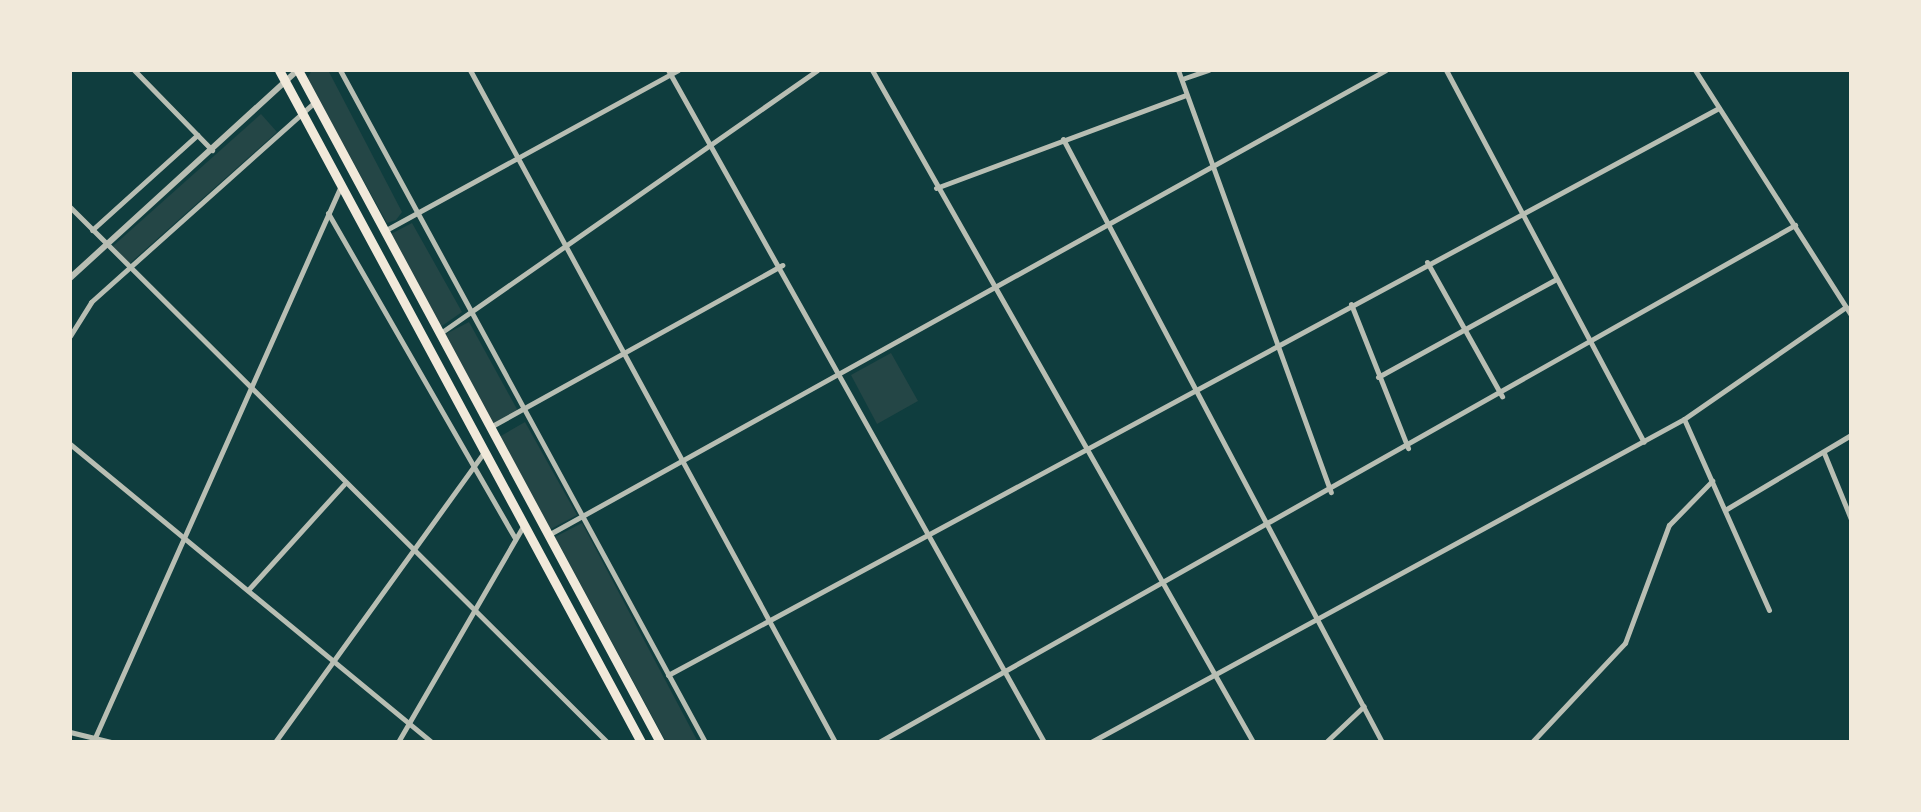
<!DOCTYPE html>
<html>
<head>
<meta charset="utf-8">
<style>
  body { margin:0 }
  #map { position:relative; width:1921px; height:812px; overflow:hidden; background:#0f3d3e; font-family:"Nunito Sans",sans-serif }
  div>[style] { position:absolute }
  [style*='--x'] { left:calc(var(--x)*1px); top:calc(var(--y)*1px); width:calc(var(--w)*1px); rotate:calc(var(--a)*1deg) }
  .green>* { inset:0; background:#244646 }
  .minor>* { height:5px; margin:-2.5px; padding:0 2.5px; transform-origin:2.5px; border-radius:2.5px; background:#b8beb3 }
  .tertiary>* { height:6px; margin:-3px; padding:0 3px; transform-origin:3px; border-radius:3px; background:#b8beb3 }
  .primary>* { height:9px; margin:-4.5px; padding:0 4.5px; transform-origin:4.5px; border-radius:4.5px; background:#f1e9da }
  span { translate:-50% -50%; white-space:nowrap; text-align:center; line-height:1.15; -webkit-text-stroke:8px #f1e9da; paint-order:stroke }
  .frame { position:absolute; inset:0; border:72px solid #f1e9da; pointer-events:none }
</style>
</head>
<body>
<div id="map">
  <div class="green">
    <i style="clip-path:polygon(312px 70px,328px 70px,402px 212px,396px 220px,387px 223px,307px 79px)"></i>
    <i style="clip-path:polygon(261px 114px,277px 132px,129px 264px,113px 246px)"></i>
    <i style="clip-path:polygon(412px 223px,462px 312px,439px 328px,391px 234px)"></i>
    <i style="clip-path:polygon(469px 322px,518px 411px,492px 424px,444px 335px)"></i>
    <i style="clip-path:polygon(891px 353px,918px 401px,877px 424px,851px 375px)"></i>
    <i style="clip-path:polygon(525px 422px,577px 515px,549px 530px,499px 437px)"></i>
    <i style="clip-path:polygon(582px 523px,698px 742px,666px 742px,555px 537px)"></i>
  </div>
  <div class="minor">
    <i style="--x:134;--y:70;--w:112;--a:45.7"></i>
    <i style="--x:340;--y:70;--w:765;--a:61.49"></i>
    <i style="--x:470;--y:70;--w:765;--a:61.49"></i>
    <i style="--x:668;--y:70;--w:770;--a:60.77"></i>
    <i style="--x:872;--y:70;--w:772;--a:60.45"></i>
    <i style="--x:1178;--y:70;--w:449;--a:70.1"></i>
    <i style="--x:1446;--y:70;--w:421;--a:62"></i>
    <i style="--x:1695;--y:70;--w:290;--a:57.5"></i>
    <i style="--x:1182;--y:79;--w:28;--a:-19"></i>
    <i style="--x:1063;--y:139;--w:682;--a:62.12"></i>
    <i style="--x:936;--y:188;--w:267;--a:-20.4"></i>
    <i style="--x:70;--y:207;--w:758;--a:44.89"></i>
    <i style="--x:328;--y:213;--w:375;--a:60.1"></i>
    <i style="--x:92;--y:230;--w:142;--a:-42.1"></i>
    <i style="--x:386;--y:230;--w:333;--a:-28.7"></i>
    <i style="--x:1427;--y:262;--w:154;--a:60.8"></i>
    <i style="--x:1351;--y:304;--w:155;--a:68.4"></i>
    <i style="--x:442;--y:332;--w:457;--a:-34.9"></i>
    <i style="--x:70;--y:336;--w:40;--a:-58"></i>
    <i style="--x:91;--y:302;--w:300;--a:-41.8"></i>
    <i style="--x:1378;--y:377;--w:203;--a:-28.8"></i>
    <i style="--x:1684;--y:419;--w:209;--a:66"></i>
    <i style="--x:492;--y:426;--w:332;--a:-29"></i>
    <i style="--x:70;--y:444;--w:468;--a:39.5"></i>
    <i style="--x:1824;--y:453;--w:71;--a:67.8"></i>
    <i style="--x:1725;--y:510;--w:147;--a:-30.8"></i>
    <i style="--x:548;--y:535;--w:958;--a:-29.03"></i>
    <i style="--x:248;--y:590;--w:143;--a:-47.8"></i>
    <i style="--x:668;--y:675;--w:1194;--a:-28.35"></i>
    <i style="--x:70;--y:732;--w:42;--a:13.7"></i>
    <i style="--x:93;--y:742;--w:607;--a:-65.97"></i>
    <i style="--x:275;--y:742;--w:354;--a:-54.2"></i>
    <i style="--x:398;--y:742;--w:250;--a:-59.9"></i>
    <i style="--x:879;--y:742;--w:1052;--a:-29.44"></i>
    <i style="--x:1091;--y:742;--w:675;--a:-28.58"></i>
    <i style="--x:1684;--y:419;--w:197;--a:-34.7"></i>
    <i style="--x:1326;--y:742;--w:52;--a:-43.5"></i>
    <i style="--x:1532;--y:742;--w:136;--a:-46.8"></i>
    <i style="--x:1625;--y:643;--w:126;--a:-69.6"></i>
    <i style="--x:1669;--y:525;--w:62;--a:-45.7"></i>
  </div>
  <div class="tertiary">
    <i style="--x:70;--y:278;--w:309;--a:-42.4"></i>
  </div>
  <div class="primary">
    <i style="--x:279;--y:70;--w:763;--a:61.69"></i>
    <i style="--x:298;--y:70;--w:763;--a:61.69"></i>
  </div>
  <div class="frame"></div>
</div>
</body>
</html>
